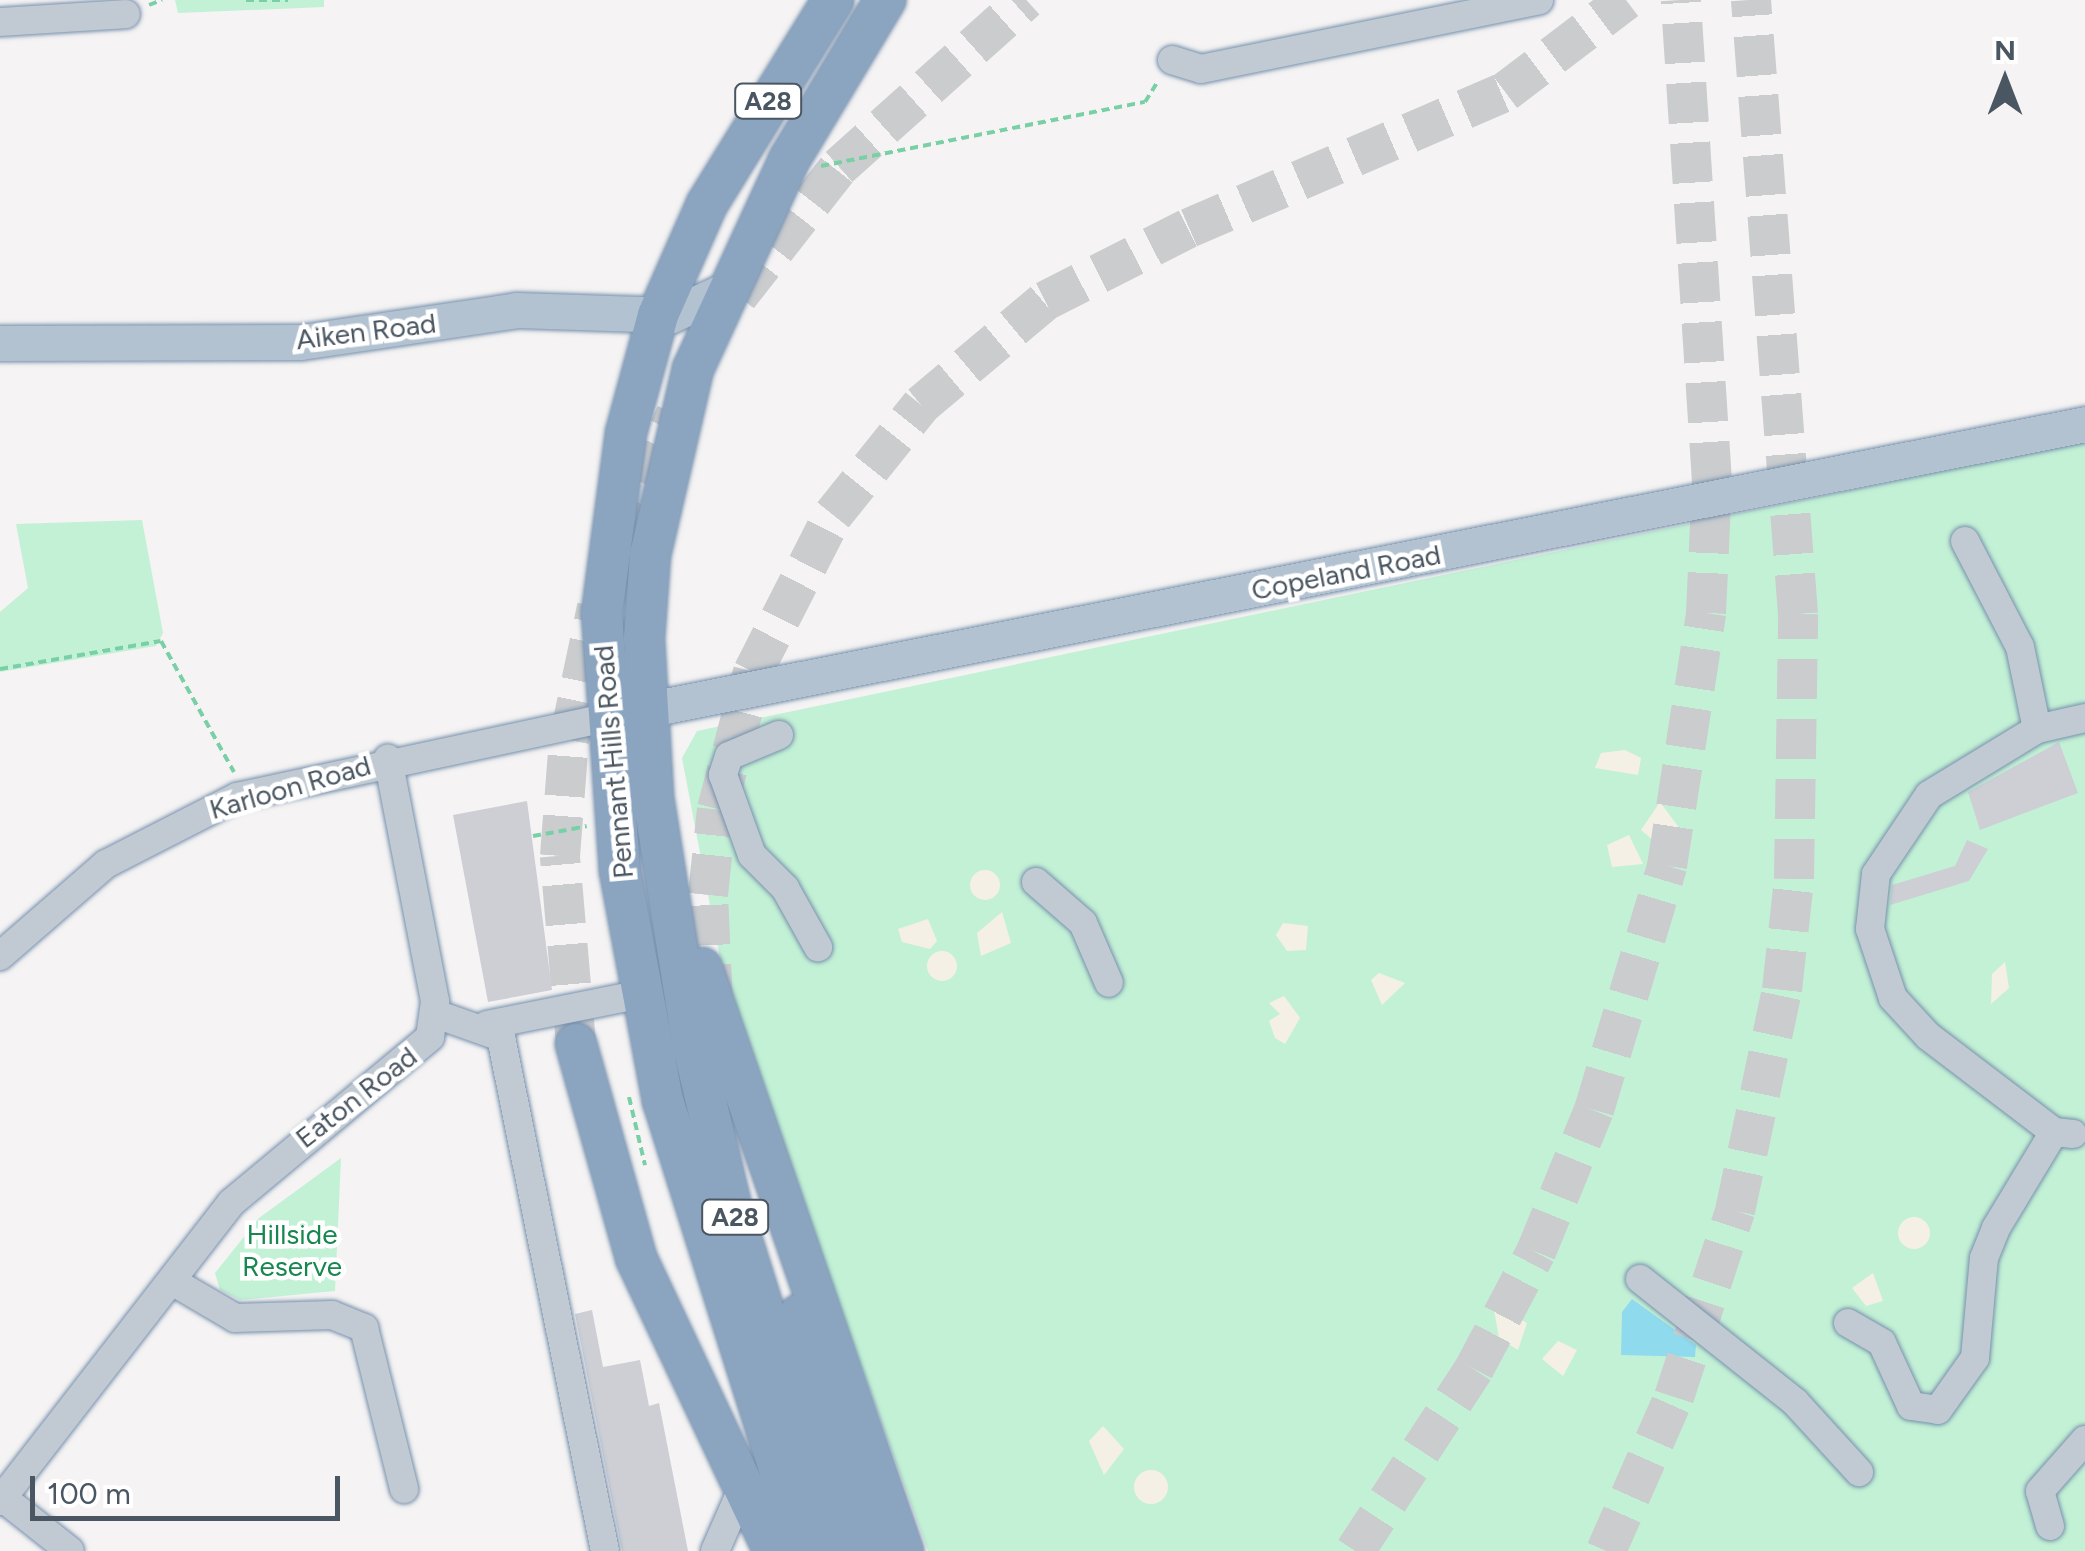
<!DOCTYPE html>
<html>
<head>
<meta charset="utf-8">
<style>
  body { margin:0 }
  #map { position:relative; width:2085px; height:1551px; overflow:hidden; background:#f5f3f3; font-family:Figtree,sans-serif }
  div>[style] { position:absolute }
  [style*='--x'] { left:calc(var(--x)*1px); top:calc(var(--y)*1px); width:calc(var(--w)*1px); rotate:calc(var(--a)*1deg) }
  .green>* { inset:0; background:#c3f1d5 }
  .sand>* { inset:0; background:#f5f0e5 }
  .round { border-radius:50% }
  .water>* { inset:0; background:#90daee }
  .building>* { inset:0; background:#cdcfd5 }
  .highway-tunnel>* { height:40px; margin-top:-20px; transform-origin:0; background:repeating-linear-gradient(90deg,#caccce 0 40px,transparent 0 60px) }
  .path>* { height:4px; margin-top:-2px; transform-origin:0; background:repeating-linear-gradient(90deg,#7ad0a6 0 8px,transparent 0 13px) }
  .roads { filter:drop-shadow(0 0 2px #7690ad) drop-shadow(0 0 2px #7690ad) }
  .minor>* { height:28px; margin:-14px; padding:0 14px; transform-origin:14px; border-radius:14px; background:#c1cad2 }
  .major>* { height:35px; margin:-17.5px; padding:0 17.5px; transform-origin:17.5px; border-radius:17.5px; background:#b3c2d1 }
  .highway>* { height:40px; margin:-20px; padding:0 20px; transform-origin:20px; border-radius:20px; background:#8ba5c1 }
  .path-bridge>* { height:4px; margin-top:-2px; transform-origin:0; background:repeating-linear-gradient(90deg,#7ad0a6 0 8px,transparent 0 13px) }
  span { translate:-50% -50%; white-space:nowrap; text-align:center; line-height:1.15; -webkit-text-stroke:9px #fff; paint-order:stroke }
  .shield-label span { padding:2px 8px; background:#fff; border:2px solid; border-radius:8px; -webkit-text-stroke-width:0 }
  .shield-label { font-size:25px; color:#4a5661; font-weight:700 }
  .street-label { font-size:28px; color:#4a5661 }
  .park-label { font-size:28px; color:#17864f }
  .north { position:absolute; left:1955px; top:30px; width:100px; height:100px; -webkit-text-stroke:8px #fff; paint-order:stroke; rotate:0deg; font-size:28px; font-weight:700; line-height:40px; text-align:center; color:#4a5661 }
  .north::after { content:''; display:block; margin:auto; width:35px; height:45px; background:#4a5661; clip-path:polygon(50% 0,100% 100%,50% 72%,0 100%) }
  .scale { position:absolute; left:30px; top:1476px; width:310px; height:45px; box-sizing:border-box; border:5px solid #4a5661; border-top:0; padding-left:12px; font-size:30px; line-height:35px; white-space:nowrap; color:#4a5661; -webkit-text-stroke:8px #fff; paint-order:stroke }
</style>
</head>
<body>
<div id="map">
  <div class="green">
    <i style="clip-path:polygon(175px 0,324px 0,324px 7px,178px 13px)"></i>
    <i style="clip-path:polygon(2085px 441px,2085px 1551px,928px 1551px,728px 1000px,682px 758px,697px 731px)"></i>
    <i style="clip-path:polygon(142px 520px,163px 633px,156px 646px,0 672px,0 612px,28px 588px,16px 524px)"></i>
    <i style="clip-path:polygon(341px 1158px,335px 1291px,240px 1300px,220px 1290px,215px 1273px,259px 1218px)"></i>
  </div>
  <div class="sand">
    <i style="clip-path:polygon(1625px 750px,1641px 758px,1638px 775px,1595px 768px,1601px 753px)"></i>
    <i style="clip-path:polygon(1660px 802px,1680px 829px,1659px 845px,1641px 830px)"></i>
    <i style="clip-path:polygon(1629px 835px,1643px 864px,1612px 867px,1607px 845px)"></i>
    <i class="round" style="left:970px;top:870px;width:30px;height:30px"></i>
    <i style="clip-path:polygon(1002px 912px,1011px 943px,981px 956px,977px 933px)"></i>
    <i style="clip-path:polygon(928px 919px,937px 941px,930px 949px,902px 942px,898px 929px)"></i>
    <i style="clip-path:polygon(1283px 923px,1308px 926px,1306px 950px,1287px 951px,1276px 935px)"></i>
    <i class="round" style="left:927px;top:951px;width:30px;height:30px"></i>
    <i style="clip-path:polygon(2005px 962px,2009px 988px,1991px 1004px,1992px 974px)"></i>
    <i style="clip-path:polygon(1379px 973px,1405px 983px,1382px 1005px,1371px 980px)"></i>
    <i style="clip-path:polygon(1284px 996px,1300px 1018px,1285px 1044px,1275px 1038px,1269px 1021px,1280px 1014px,1269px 1003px)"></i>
    <i class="round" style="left:1898px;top:1217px;width:32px;height:32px"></i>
    <i style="clip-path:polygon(1873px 1273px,1883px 1301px,1866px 1306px,1852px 1288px)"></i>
    <i style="clip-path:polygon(1493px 1304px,1527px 1323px,1518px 1350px,1499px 1338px)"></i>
    <i style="clip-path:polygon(1558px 1341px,1577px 1350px,1563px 1376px,1542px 1359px)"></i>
    <i style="clip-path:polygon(1103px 1426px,1124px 1449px,1104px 1475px,1089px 1441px)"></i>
    <i class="round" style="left:1134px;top:1470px;width:34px;height:34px"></i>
  </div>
  <div class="water">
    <i style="clip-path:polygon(1632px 1299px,1696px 1345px,1695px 1357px,1621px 1355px,1622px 1312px)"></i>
  </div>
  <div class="building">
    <i style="clip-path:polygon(2059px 742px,2078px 793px,1980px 830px,1968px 792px)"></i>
    <i style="clip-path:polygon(527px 801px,552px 990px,488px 1002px,453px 815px)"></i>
    <i style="clip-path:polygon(1967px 840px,1988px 849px,1969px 881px,1890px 905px,1892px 885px,1955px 866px)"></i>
    <i style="clip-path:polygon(592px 1310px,603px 1367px,640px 1360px,649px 1406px,659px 1403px,688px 1551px,622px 1551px,575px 1314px)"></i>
  </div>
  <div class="highway-tunnel">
    <i style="--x:738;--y:296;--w:164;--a:-51.9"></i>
    <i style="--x:839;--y:167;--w:251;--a:-41.8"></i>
    <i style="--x:619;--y:538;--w:136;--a:-65.3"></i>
    <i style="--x:713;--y:1005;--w:110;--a:-92.6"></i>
    <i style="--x:708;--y:895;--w:86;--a:-84"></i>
    <i style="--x:717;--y:809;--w:142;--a:-75.3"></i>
    <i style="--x:753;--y:672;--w:176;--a:-63"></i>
    <i style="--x:833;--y:515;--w:141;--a:-51.3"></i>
    <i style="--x:921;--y:405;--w:162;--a:-40"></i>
    <i style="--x:1045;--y:301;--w:161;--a:-26.9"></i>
    <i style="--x:1189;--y:228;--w:344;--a:-23.3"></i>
    <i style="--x:1505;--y:92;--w:152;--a:-37.2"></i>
    <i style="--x:576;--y:1044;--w:189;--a:-94.9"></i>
    <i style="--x:560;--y:856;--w:116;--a:-85.6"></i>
    <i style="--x:569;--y:740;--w:136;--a:-78.1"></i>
    <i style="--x:1355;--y:1551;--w:217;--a:-56.8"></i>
    <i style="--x:1474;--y:1369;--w:132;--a:-62.1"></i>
    <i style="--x:1536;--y:1252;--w:153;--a:-67.8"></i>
    <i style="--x:1594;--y:1110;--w:255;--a:-73.3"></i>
    <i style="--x:1667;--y:866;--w:256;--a:-81.2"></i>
    <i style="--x:1706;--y:613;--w:131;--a:-87.4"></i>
    <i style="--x:1712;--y:482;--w:483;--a:-93.7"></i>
    <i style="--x:1606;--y:1551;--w:168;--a:-66.2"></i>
    <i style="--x:1674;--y:1397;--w:196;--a:-71.8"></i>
    <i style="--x:1735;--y:1211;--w:226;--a:-78"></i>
    <i style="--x:1782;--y:990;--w:112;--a:-83.8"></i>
    <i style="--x:1794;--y:879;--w:265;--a:-89.1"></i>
    <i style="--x:1798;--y:614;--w:616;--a:-94.38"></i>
  </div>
  <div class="path">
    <i style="--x:246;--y:0;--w:42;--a:0"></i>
    <i style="--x:149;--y:5;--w:14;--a:-21"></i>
    <i style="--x:821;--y:166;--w:330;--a:-11.2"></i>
    <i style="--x:1145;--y:102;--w:25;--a:-58"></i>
    <i style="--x:0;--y:669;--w:163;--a:-9.9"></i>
    <i style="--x:161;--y:641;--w:150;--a:60.9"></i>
    <i style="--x:572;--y:829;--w:15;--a:-11"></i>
    <i style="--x:629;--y:1097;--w:70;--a:76.8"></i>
  </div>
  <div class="roads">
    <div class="minor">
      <i style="--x:0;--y:22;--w:126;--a:-3.6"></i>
      <i style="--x:1172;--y:60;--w:30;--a:17"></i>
      <i style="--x:1201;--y:69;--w:345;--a:-11.5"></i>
      <i style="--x:1965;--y:541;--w:119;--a:62.6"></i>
      <i style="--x:2020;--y:647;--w:84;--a:78.3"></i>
      <i style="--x:779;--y:735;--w:54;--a:157.2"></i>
      <i style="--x:729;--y:756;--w:20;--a:108"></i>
      <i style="--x:723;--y:775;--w:85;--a:70.1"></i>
      <i style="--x:752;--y:855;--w:47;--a:45"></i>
      <i style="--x:785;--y:888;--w:68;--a:60.8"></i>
      <i style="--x:1036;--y:882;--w:62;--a:41.1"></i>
      <i style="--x:1083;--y:923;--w:65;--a:66.6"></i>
      <i style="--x:0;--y:956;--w:140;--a:-41"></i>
      <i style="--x:106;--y:864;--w:147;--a:-27.1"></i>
      <i style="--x:237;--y:797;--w:377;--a:-12.1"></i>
      <i style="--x:436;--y:1014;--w:69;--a:19.5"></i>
      <i style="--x:501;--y:1037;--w:524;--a:78.56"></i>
      <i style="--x:487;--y:1025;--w:158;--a:-11.3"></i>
      <i style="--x:2073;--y:1134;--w:19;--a:-174"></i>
      <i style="--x:2054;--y:1132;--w:158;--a:-142.7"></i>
      <i style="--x:1928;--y:1036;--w:52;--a:-132.6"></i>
      <i style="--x:1893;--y:998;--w:73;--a:-108.4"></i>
      <i style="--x:1870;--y:929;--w:55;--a:-83.8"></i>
      <i style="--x:1876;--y:874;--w:95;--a:-56.1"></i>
      <i style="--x:1929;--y:795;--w:127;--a:-31.4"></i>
      <i style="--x:2037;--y:729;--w:49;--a:-12.9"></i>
      <i style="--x:1640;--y:1279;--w:198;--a:38.4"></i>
      <i style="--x:1795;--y:1402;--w:95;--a:47.6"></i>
      <i style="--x:172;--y:1281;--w:73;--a:30.4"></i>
      <i style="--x:235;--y:1318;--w:97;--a:-1.8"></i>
      <i style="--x:332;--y:1315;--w:35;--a:22"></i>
      <i style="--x:364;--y:1328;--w:166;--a:76"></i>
      <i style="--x:1848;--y:1323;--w:39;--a:30"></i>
      <i style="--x:1882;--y:1343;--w:69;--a:65.3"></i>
      <i style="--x:1911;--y:1406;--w:27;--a:8"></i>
      <i style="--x:1938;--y:1410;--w:64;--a:-54.6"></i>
      <i style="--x:1975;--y:1358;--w:100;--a:-84.9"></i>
      <i style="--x:1984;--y:1258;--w:32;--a:-68"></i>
      <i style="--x:1996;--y:1228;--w:112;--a:-58.9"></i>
      <i style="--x:3;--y:1498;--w:85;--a:38.3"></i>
      <i style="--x:0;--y:1501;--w:377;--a:-52.2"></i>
      <i style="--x:231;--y:1203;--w:259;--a:-39.8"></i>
      <i style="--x:430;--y:1037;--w:36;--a:-82"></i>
      <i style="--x:435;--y:1001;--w:247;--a:-101"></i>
      <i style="--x:2050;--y:1526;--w:36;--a:-106"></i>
      <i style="--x:2040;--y:1491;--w:68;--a:-48.6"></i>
      <i style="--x:715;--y:1551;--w:72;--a:-66.3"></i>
    </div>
    <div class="major">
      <i style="--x:0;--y:343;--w:301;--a:-0.2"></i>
      <i style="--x:301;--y:342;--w:218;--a:-8.4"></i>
      <i style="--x:517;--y:310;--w:154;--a:1.9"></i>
      <i style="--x:671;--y:315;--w:58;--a:-24.4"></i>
      <i style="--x:625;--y:714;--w:1489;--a:-11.23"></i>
    </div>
    <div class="highway">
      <i style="--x:702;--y:968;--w:617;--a:70.98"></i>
      <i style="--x:576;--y:1044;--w:222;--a:74.3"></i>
      <i style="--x:636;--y:1258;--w:324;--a:64.8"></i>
      <i style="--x:799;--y:1315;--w:246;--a:73.3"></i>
      <i style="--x:805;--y:1551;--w:472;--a:-107.5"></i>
      <i style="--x:663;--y:1101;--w:234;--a:-100.6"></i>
      <i style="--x:620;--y:871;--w:259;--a:-94"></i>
      <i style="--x:602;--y:613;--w:182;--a:-82.4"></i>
      <i style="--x:626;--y:433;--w:122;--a:-74.8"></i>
      <i style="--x:658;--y:315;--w:121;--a:-66.2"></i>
      <i style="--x:707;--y:204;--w:240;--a:-58.3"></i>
      <i style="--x:839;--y:1551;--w:362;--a:-107.4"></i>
      <i style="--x:731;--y:1206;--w:163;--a:-103.4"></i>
      <i style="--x:693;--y:1047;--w:254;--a:-99.1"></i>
      <i style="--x:653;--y:796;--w:158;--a:-93.3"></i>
      <i style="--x:644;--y:638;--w:83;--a:-85.9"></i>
      <i style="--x:650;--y:555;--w:191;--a:-77"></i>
      <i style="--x:693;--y:369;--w:230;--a:-65.3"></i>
      <i style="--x:789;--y:160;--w:187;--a:-59"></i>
    </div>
  </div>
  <div class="path-bridge">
    <i style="--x:533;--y:836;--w:40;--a:-10"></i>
  </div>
  <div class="shield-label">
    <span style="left:768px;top:101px">A28</span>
    <span style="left:735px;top:1217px">A28</span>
  </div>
  <div class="street-label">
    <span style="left:366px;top:331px;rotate:-7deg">Aiken Road</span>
    <span style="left:1346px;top:572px;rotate:-11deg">Copeland Road</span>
    <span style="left:613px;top:762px;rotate:-95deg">Pennant Hills Road</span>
    <span style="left:290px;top:787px;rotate:-16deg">Karloon Road</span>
    <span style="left:356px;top:1097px;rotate:-38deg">Eaton Road</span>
  </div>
  <div class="park-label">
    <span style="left:292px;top:1250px">Hillside<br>Reserve</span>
  </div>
  <div class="north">N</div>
  <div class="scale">100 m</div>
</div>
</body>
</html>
